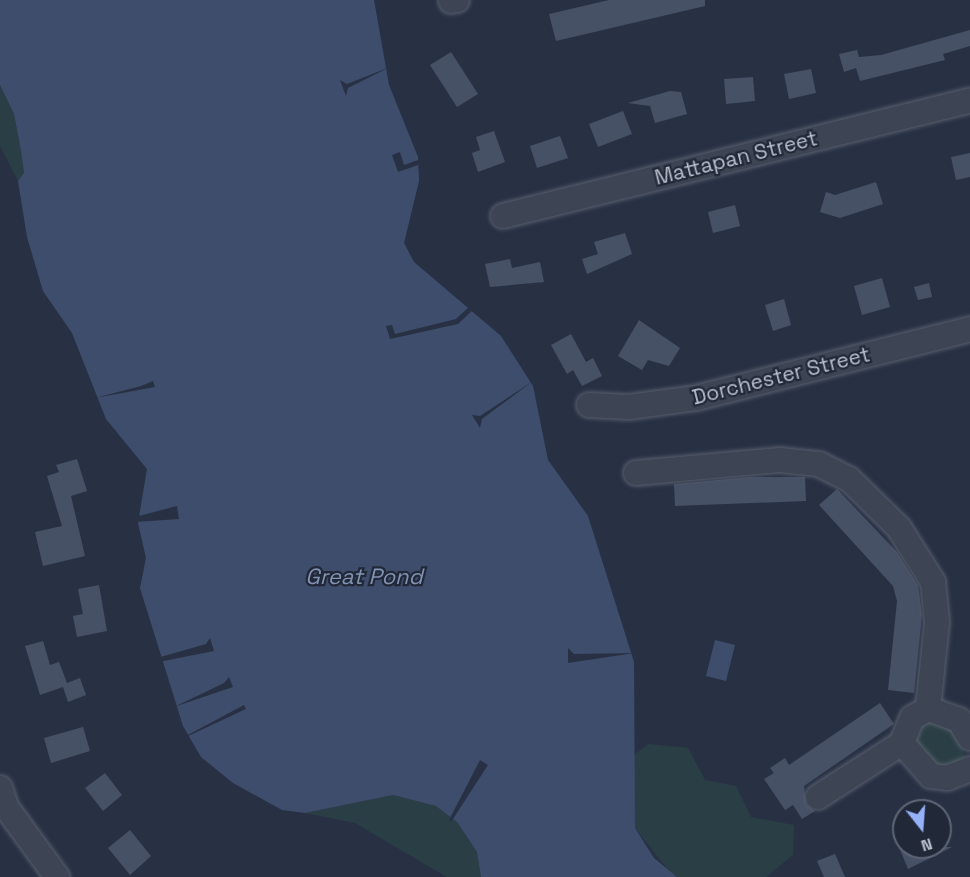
<!DOCTYPE html>
<html>
<head>
<meta charset="utf-8">
<style>
  body { margin:0 }
  #map { position:relative; width:970px; height:877px; overflow:hidden; background:#283144; font-family:"Space Grotesk",sans-serif }
  div>[style] { position:absolute }
  [style*='--x'] { left:calc(var(--x)*1px); top:calc(var(--y)*1px); width:calc(var(--w)*1px); rotate:calc(var(--a)*1deg) }
  .green>* { inset:0; background:#2a3f45 }
  .water>* { inset:0; background:#3f4d6d }
  .pier>* { inset:0; background:#283144 }
  .building>* { inset:0; background:#475166 }
  .roads { filter:drop-shadow(0 0 2px #585f6e) drop-shadow(0 0 2px #585f6e) }
  .minor>* { height:24px; margin:-12px; padding:0 12px; transform-origin:12px; border-radius:12px; background:#3d4453 }
  span { translate:-50% -50%; white-space:nowrap; text-align:center; line-height:1.15; -webkit-text-stroke:4.5px #212939; paint-order:stroke }
  .street-label { font-size:21px; color:#bac0cd }
  .water-label { font-size:22px; color:#8292b3; font-style:italic }
  .north { position:absolute; left:892px; top:799px; width:60px; height:60px; box-sizing:border-box; background:#212939; border:2px solid #5e6574; border-radius:50%; rotate:163deg; font-size:16px; font-weight:700; line-height:24px; text-align:center; color:#bac0cd }
  .north::after { content:''; display:block; margin:auto; width:21px; height:27px; background:#95b1f7; clip-path:polygon(50% 0,100% 100%,50% 72%,0 100%) }
</style>
</head>
<body>
<div id="map">
  <div class="green">
    <i style="clip-path:polygon(0 85px,14px 114px,21px 151px,24px 173px,18px 181px,0 146px)"></i>
    <i style="clip-path:polygon(929px 715px,960px 735px,965px 762px,942px 770px,914px 740px,914px 728px)"></i>
    <i style="clip-path:polygon(649px 744px,688px 748px,705px 780px,736px 786px,751px 817px,794px 825px,793px 855px,766px 877px,677px 877px,669px 871px,635px 828px,632px 765px,635px 754px)"></i>
    <i style="clip-path:polygon(393px 795px,436px 806px,457px 822px,477px 852px,481px 877px,447px 877px,355px 823px,305px 813px)"></i>
  </div>
  <div class="water">
    <i style="clip-path:polygon(0 0,374px 0,389px 85px,418px 157px,419px 181px,404px 243px,414px 262px,501px 336px,533px 386px,548px 460px,588px 516px,634px 662px,635px 828px,654px 858px,677px 877px,481px 877px,477px 852px,457px 822px,436px 806px,393px 795px,305px 813px,282px 810px,233px 783px,201px 757px,183px 726px,140px 588px,146px 558px,138px 523px,147px 469px,106px 419px,72px 333px,43px 291px,27px 237px,18px 181px,24px 173px,21px 151px,14px 114px,0 85px)"></i>
    <i style="clip-path:polygon(715px 640px,735px 645px,726px 681px,706px 676px)"></i>
  </div>
  <div class="pier">
    <i style="clip-path:polygon(390px 67px,348px 88px,346px 96px,340px 80px,347px 84px)"></i>
    <i style="clip-path:polygon(400px 152px,404px 165px,421px 159px,421px 164px,398px 172px,392px 155px)"></i>
    <i style="clip-path:polygon(471px 305px,474px 309px,458px 324px,390px 339px,386px 326px,392px 325px,395px 334px,456px 319px)"></i>
    <i style="clip-path:polygon(153px 381px,155px 387px,95px 398px,141px 386px)"></i>
    <i style="clip-path:polygon(533px 381px,482px 419px,480px 428px,472px 415px,480px 416px)"></i>
    <i style="clip-path:polygon(177px 506px,179px 519px,135px 522px,135px 517px)"></i>
    <i style="clip-path:polygon(210px 638px,214px 651px,159px 662px,157px 658px,206px 644px)"></i>
    <i style="clip-path:polygon(568px 648px,574px 654px,635px 653px,568px 663px)"></i>
    <i style="clip-path:polygon(229px 677px,233px 687px,174px 707px,224px 683px)"></i>
    <i style="clip-path:polygon(244px 705px,246px 709px,184px 738px,184px 737px)"></i>
    <i style="clip-path:polygon(480px 760px,488px 765px,451px 822px,449px 820px)"></i>
  </div>
  <div class="building">
    <i style="clip-path:polygon(609px 0,705px 0,705px 6px,556px 41px,549px 14px)"></i>
    <i style="clip-path:polygon(970px 30px,970px 46px,943px 54px,945px 60px,860px 81px,856px 68px,844px 72px,839px 54px,857px 50px,859px 57px,881px 55px)"></i>
    <i style="clip-path:polygon(451px 52px,478px 94px,457px 107px,430px 65px)"></i>
    <i style="clip-path:polygon(811px 69px,816px 93px,789px 99px,784px 74px)"></i>
    <i style="clip-path:polygon(753px 77px,755px 101px,726px 104px,724px 79px)"></i>
    <i style="clip-path:polygon(670px 91px,681px 92px,687px 114px,655px 123px,650px 106px,628px 103px)"></i>
    <i style="clip-path:polygon(623px 111px,632px 134px,598px 147px,589px 124px)"></i>
    <i style="clip-path:polygon(494px 131px,505px 162px,478px 172px,472px 153px,480px 150px,476px 137px)"></i>
    <i style="clip-path:polygon(560px 136px,568px 158px,537px 168px,530px 146px)"></i>
    <i style="clip-path:polygon(970px 153px,970px 177px,956px 180px,951px 157px)"></i>
    <i style="clip-path:polygon(876px 182px,883px 204px,840px 218px,820px 212px,826px 192px,835px 195px)"></i>
    <i style="clip-path:polygon(735px 205px,740px 226px,713px 233px,708px 212px)"></i>
    <i style="clip-path:polygon(625px 233px,632px 254px,587px 274px,582px 259px,598px 254px,594px 242px)"></i>
    <i style="clip-path:polygon(510px 259px,512px 268px,540px 262px,544px 282px,490px 287px,485px 264px)"></i>
    <i style="clip-path:polygon(882px 278px,890px 307px,862px 315px,854px 286px)"></i>
    <i style="clip-path:polygon(929px 283px,932px 297px,918px 300px,914px 287px)"></i>
    <i style="clip-path:polygon(784px 299px,791px 325px,773px 331px,765px 305px)"></i>
    <i style="clip-path:polygon(639px 320px,680px 348px,669px 366px,648px 360px,642px 370px,618px 356px)"></i>
    <i style="clip-path:polygon(571px 334px,586px 362px,593px 358px,602px 376px,582px 386px,573px 370px,567px 374px,551px 345px)"></i>
    <i style="clip-path:polygon(77px 459px,87px 491px,71px 496px,85px 556px,43px 566px,35px 532px,62px 526px,47px 476px,59px 472px,56px 465px)"></i>
    <i style="clip-path:polygon(750px 477px,805px 477px,806px 501px,675px 506px,674px 484px)"></i>
    <i style="clip-path:polygon(837px 489px,897px 552px,918px 585px,922px 615px,914px 693px,888px 690px,897px 601px,893px 586px,819px 505px)"></i>
    <i style="clip-path:polygon(99px 585px,107px 631px,77px 637px,73px 616px,83px 614px,78px 589px)"></i>
    <i style="clip-path:polygon(43px 641px,50px 665px,59px 662px,67px 683px,80px 678px,86px 695px,68px 702px,63px 687px,40px 695px,25px 646px)"></i>
    <i style="clip-path:polygon(880px 703px,894px 724px,804px 786px,806px 804px,815px 811px,802px 819px,793px 805px,785px 810px,764px 779px,774px 773px,770px 768px,785px 758px,789px 765px)"></i>
    <i style="clip-path:polygon(83px 727px,90px 751px,51px 763px,44px 738px)"></i>
    <i style="clip-path:polygon(105px 773px,122px 795px,103px 811px,85px 788px)"></i>
    <i style="clip-path:polygon(130px 830px,151px 856px,130px 875px,108px 848px)"></i>
    <i style="clip-path:polygon(899px 847px,952px 847px,908px 869px)"></i>
    <i style="clip-path:polygon(835px 854px,845px 877px,824px 877px,817px 861px)"></i>
  </div>
  <div class="roads">
    <div class="minor">
      <i style="--x:451;--y:1;--w:6;--a:-9"></i>
      <i style="--x:503;--y:216;--w:481;--a:-13.9"></i>
      <i style="--x:589;--y:405;--w:40;--a:2.9"></i>
      <i style="--x:629;--y:407;--w:68;--a:-7.7"></i>
      <i style="--x:696;--y:398;--w:283;--a:-14.1"></i>
      <i style="--x:636;--y:473;--w:145;--a:-5.2"></i>
      <i style="--x:780;--y:460;--w:39;--a:6"></i>
      <i style="--x:819;--y:464;--w:34;--a:27"></i>
      <i style="--x:849;--y:479;--w:70;--a:44.4"></i>
      <i style="--x:899;--y:528;--w:64;--a:57.8"></i>
      <i style="--x:933;--y:582;--w:40;--a:84.3"></i>
      <i style="--x:937;--y:622;--w:87;--a:95.9"></i>
      <i style="--x:970;--y:738;--w:21;--a:-121"></i>
      <i style="--x:959;--y:720;--w:33;--a:-160"></i>
      <i style="--x:928;--y:709;--w:18;--a:151"></i>
      <i style="--x:912;--y:718;--w:27;--a:112"></i>
      <i style="--x:902;--y:743;--w:44;--a:48.7"></i>
      <i style="--x:931;--y:776;--w:16;--a:7"></i>
      <i style="--x:947;--y:778;--w:25;--a:-21"></i>
      <i style="--x:0;--y:788;--w:20;--a:72"></i>
      <i style="--x:6;--y:807;--w:87;--a:53.9"></i>
      <i style="--x:818;--y:797;--w:100;--a:-32.7"></i>
    </div>
  </div>
  <div class="street-label">
    <span style="left:736px;top:158px;rotate:-14deg">Mattapan Street</span>
    <span style="left:781px;top:376px;rotate:-14deg">Dorchester Street</span>
  </div>
  <div class="water-label">
    <span style="left:364px;top:577px">Great Pond</span>
  </div>
  <div class="north">N</div>
</div>
</body>
</html>
